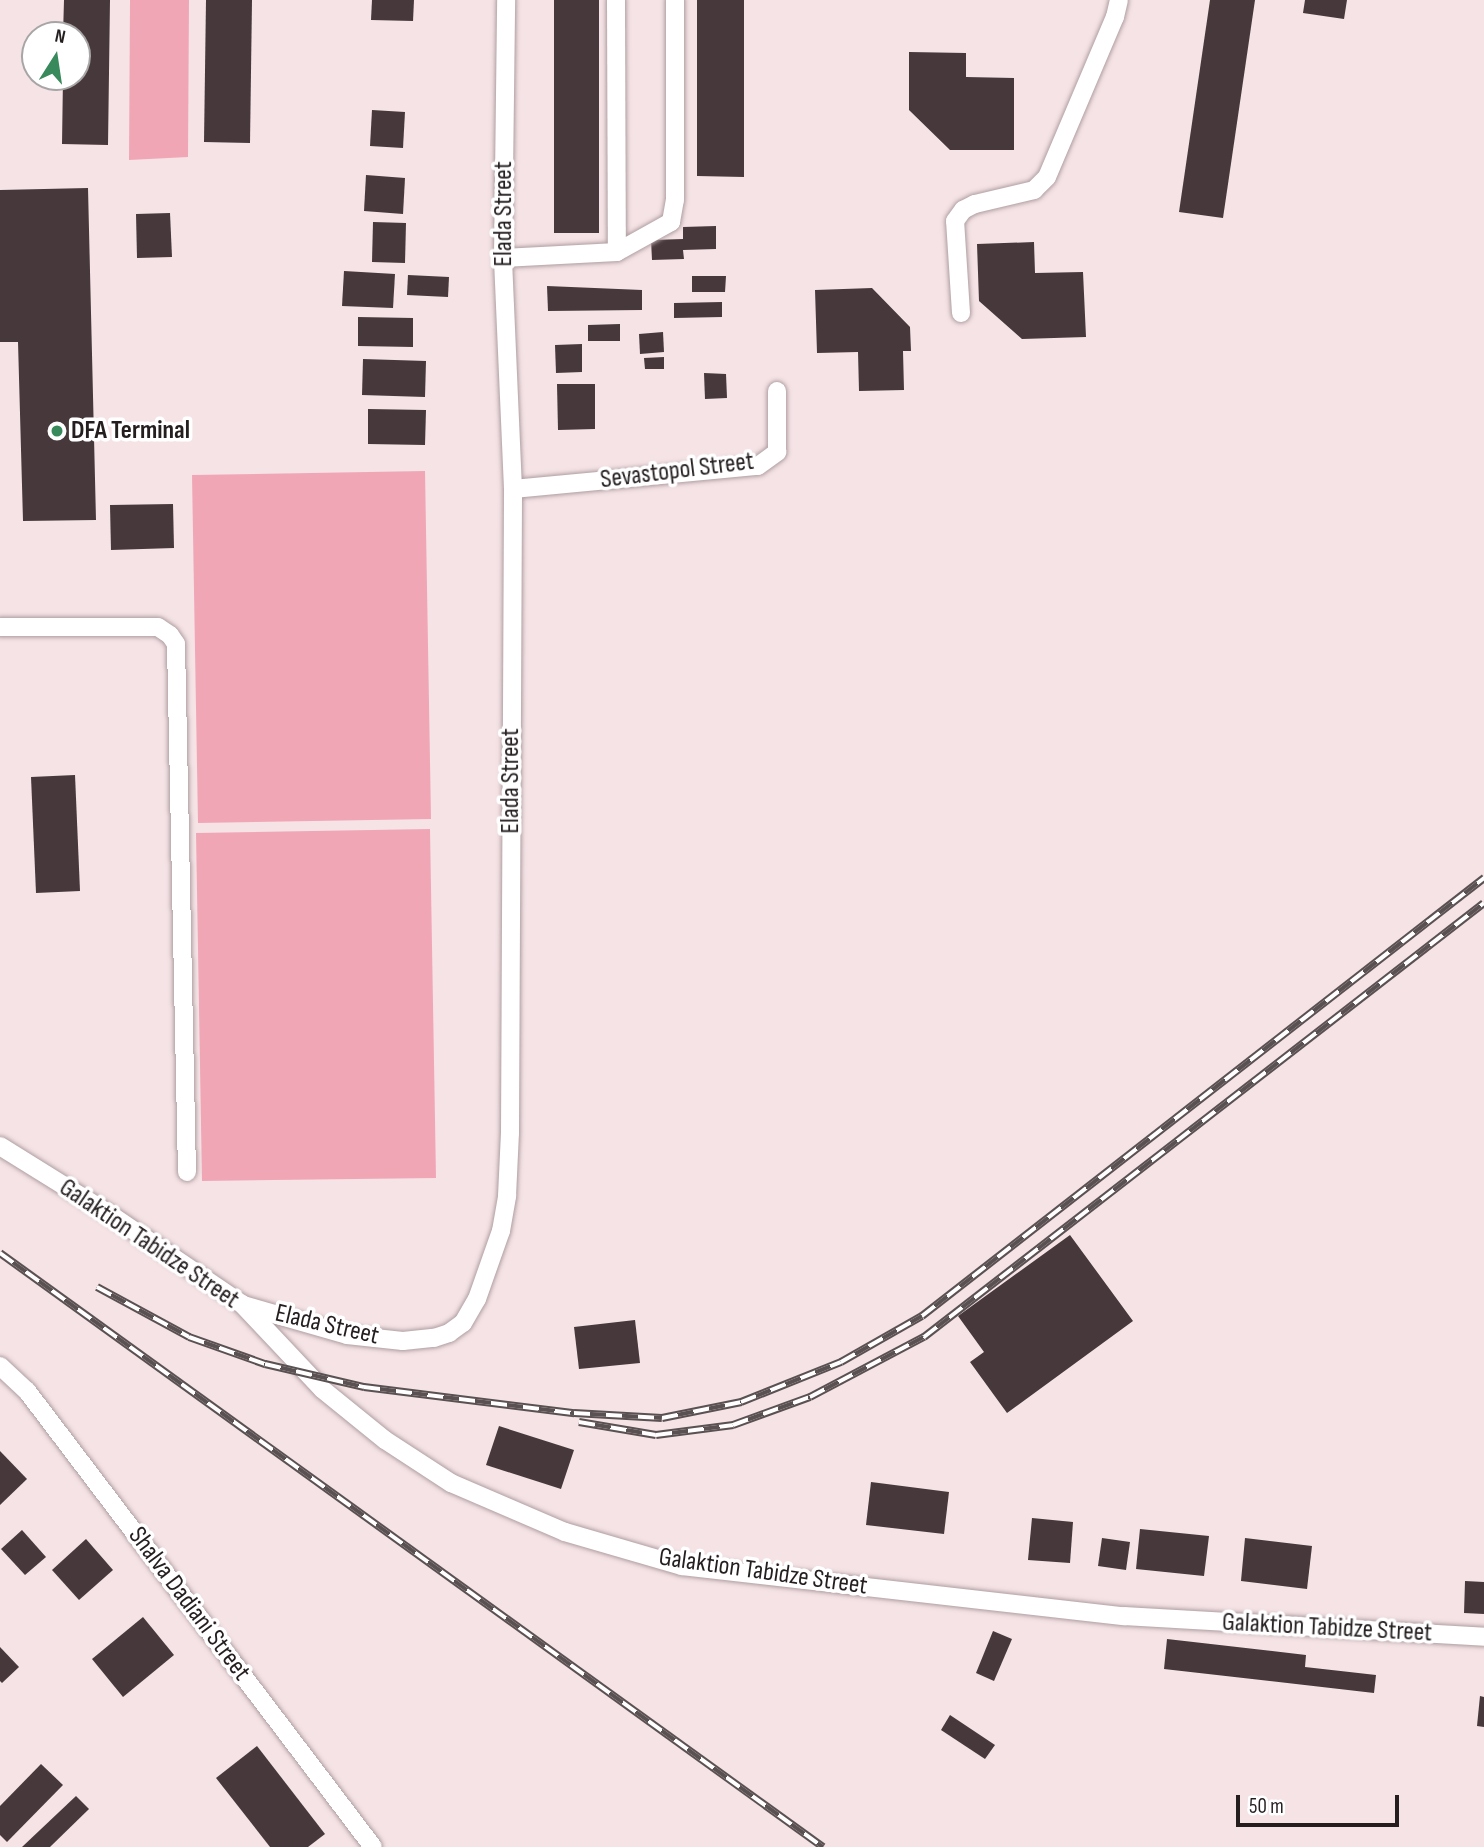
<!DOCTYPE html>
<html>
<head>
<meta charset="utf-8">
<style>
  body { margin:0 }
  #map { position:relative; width:1484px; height:1847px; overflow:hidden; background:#f5e3e6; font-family:"Sofia Sans Condensed",sans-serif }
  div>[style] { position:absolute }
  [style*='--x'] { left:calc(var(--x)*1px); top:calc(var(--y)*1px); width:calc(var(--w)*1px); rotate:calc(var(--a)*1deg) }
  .green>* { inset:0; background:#f1a6b6 }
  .building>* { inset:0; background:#46383b }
  .roads { filter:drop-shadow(0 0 2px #af9ea1) drop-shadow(0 0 2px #af9ea1) }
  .minor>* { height:18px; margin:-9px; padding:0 9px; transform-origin:9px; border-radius:9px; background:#fff }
  .rail>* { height:8px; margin-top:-4px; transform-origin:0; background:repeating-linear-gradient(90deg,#fff 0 16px,#5a5152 0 32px); box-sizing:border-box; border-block:2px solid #5a5152 }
  .dots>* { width:19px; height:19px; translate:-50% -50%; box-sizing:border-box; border:4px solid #fff; border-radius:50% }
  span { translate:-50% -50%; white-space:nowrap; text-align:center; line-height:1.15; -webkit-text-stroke:7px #fff; paint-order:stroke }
  .street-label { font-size:26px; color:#241e1f }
  .poi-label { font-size:26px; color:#241e1f; font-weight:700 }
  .left { translate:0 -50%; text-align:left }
  .north { position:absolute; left:21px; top:21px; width:70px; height:70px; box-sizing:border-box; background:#fff; border:2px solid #a7a5a5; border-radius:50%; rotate:12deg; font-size:19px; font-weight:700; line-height:28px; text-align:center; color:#241e1f }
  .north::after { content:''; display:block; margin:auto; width:24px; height:32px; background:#38895b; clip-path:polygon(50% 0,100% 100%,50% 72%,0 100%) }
  .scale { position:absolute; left:1236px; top:1795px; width:163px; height:32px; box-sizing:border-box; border:4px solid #241e1f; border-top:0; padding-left:9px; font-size:21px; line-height:24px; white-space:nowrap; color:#241e1f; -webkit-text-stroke:5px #fff; paint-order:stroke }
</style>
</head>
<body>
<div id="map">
  <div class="green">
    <i style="clip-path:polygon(130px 0,189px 0,188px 157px,129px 160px)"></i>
    <i style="clip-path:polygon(425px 471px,431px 819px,198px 823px,192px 475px)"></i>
    <i style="clip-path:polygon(430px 829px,436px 1178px,202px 1181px,196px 833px)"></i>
  </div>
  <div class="building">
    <i style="clip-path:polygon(64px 0,110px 0,108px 145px,62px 144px,63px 77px,77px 77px,77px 35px,63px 35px)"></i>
    <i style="clip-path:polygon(206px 0,252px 0,250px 143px,204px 142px)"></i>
    <i style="clip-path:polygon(372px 0,414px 0,413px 21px,371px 20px)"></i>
    <i style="clip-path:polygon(554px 0,599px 0,599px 233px,554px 233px)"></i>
    <i style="clip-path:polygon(697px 0,744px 0,744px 177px,697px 176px)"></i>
    <i style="clip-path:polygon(1210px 0,1255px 0,1223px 218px,1179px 212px)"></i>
    <i style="clip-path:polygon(1305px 0,1347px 0,1344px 19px,1303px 13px)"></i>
    <i style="clip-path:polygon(909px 52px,966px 53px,966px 77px,1014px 78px,1014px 150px,950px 150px,909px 110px)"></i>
    <i style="clip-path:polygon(372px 110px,405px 112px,403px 148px,370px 146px)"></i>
    <i style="clip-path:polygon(366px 175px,405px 178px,403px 214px,364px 211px)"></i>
    <i style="clip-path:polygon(88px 188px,96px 520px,23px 521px,18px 342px,0 342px,0 190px)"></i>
    <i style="clip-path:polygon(170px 213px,172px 257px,137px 258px,136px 214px)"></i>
    <i style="clip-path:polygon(373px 222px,406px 223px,405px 263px,372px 262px)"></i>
    <i style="clip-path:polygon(716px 226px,716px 249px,683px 250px,684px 259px,652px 260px,651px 240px,683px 239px,683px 227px)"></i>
    <i style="clip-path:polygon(1034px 242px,1035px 273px,1083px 272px,1086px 337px,1022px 339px,979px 301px,977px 244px)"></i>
    <i style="clip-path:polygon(344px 271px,395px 274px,393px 308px,342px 306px)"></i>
    <i style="clip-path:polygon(408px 275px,449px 277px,448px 297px,407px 295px)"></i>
    <i style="clip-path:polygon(692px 276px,726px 276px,725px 292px,692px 292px)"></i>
    <i style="clip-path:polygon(547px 286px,642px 290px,642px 310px,548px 311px)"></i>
    <i style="clip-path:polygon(872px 288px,910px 327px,911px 351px,903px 351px,904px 390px,859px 391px,858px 352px,817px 353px,815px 290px)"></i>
    <i style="clip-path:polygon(722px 302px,722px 317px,674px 318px,674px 303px)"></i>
    <i style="clip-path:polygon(358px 317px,413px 318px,413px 347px,358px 346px)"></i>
    <i style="clip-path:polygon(620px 324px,620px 341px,588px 341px,588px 325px)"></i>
    <i style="clip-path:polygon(663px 332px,664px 352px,640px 354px,639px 334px)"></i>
    <i style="clip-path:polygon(582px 344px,582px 372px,556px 373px,555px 345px)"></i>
    <i style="clip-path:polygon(664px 357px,664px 369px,645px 369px,644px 358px)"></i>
    <i style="clip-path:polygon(363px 359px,426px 361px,425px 397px,362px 395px)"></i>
    <i style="clip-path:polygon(704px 373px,726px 374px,727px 398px,705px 399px)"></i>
    <i style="clip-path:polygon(557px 384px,595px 384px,595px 429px,558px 430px)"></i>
    <i style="clip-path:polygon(368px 409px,426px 410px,425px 445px,368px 444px)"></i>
    <i style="clip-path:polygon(173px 504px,174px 548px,111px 550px,110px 505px)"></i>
    <i style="clip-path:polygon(75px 775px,80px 891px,36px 893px,31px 777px)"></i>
    <i style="clip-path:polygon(1070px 1235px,1133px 1321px,1007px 1413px,970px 1362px,984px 1352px,958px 1316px)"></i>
    <i style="clip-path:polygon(635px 1320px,640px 1363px,579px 1369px,574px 1327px)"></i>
    <i style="clip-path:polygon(499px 1426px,574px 1450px,561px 1489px,486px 1465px)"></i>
    <i style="clip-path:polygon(0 1451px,27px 1479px,0 1505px)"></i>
    <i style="clip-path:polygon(871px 1482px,949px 1492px,944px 1534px,866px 1525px)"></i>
    <i style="clip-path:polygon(1032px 1518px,1073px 1522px,1070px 1563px,1028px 1560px)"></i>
    <i style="clip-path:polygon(1140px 1529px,1209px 1536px,1204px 1576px,1136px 1569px)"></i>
    <i style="clip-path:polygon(22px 1530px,46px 1557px,25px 1575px,1px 1549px)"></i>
    <i style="clip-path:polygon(1102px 1538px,1130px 1542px,1126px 1570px,1098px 1566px)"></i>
    <i style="clip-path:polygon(1245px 1538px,1312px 1546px,1307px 1589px,1241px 1581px)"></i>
    <i style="clip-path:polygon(86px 1539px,113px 1570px,79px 1600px,52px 1570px)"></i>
    <i style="clip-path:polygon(1465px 1581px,1484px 1582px,1484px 1614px,1464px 1613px)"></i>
    <i style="clip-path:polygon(143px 1617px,174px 1655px,123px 1697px,92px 1659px)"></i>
    <i style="clip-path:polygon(993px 1631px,1012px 1639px,994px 1681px,976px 1673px)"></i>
    <i style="clip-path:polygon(1167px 1639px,1306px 1655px,1305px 1667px,1376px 1675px,1374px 1693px,1164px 1669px)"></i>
    <i style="clip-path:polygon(0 1647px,19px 1667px,2px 1683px,0 1681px)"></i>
    <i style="clip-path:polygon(1480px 1696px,1484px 1697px,1484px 1727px,1477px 1726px)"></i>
    <i style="clip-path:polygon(950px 1715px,995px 1745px,985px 1759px,941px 1730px)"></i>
    <i style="clip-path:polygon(257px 1746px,325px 1834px,308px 1847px,270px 1847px,216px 1778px)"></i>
    <i style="clip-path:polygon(41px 1764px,63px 1785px,7px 1842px,0 1835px,0 1806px)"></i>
    <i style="clip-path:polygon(76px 1796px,89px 1809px,50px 1847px,22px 1847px)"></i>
  </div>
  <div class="roads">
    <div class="minor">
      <i style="--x:616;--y:0;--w:252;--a:89.8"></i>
      <i style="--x:503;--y:258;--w:114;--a:-3"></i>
      <i style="--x:617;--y:252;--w:62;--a:-29.1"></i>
      <i style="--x:671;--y:222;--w:22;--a:-80"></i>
      <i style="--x:675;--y:200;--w:200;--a:-90"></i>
      <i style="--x:961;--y:313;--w:92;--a:-93.7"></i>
      <i style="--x:955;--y:221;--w:14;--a:-54"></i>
      <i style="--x:963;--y:210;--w:13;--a:-27"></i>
      <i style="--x:975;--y:204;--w:61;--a:-13.3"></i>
      <i style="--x:1034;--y:190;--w:18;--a:-45"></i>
      <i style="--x:1047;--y:177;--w:174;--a:-67"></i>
      <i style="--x:1115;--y:17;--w:17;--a:-77"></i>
      <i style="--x:513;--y:489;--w:246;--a:-5.4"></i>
      <i style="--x:758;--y:466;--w:24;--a:-36"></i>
      <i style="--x:777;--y:452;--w:61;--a:-90"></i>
      <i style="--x:0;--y:627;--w:158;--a:0"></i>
      <i style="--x:158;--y:627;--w:14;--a:34"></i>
      <i style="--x:170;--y:635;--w:11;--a:56"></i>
      <i style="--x:176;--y:644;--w:528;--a:88.81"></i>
      <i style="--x:0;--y:1146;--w:131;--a:31.9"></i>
      <i style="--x:111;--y:1215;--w:158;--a:34.2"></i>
      <i style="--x:242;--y:1304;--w:117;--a:46.7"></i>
      <i style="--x:322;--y:1389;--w:81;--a:39"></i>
      <i style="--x:385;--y:1440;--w:79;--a:33.1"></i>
      <i style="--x:451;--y:1483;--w:124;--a:23.3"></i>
      <i style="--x:565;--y:1532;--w:122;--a:16.2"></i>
      <i style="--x:682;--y:1566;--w:445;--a:6.5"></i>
      <i style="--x:1124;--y:1616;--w:361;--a:3.3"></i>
      <i style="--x:243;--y:1305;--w:108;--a:16.1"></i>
      <i style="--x:347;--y:1335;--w:56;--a:6.1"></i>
      <i style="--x:403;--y:1341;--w:31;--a:-6"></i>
      <i style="--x:434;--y:1338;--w:16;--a:-18"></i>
      <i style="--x:449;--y:1333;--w:17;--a:-36"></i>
      <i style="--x:463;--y:1323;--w:28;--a:-60"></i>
      <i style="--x:477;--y:1299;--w:72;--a:-70.6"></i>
      <i style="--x:501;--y:1231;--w:36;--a:-80"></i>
      <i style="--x:507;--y:1196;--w:63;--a:-87.3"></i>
      <i style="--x:510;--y:1133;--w:644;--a:-89.73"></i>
      <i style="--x:513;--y:489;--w:231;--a:-92.5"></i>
      <i style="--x:503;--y:258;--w:258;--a:-89.3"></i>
      <i style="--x:0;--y:1366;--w:37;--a:43"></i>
      <i style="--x:27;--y:1391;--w:572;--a:52.81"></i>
    </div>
  </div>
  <div class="rail">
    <i style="--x:0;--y:1253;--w:1015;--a:35.82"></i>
    <i style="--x:97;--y:1287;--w:105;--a:28.5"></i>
    <i style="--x:189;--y:1337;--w:81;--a:19.6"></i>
    <i style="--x:265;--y:1364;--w:102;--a:13.1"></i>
    <i style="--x:364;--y:1387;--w:212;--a:7.1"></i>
    <i style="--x:574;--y:1413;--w:88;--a:3.3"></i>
    <i style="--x:662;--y:1418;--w:81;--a:-11.4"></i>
    <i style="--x:741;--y:1402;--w:108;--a:-21.8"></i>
    <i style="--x:841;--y:1362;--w:93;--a:-29.6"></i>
    <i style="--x:922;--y:1316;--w:713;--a:-37.93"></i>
    <i style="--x:579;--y:1422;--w:78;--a:9.6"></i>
    <i style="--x:656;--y:1435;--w:78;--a:-7.4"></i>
    <i style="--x:733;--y:1425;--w:82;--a:-20"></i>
    <i style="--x:810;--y:1397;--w:129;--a:-27.8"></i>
    <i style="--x:924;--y:1337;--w:708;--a:-37.78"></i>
  </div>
  <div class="dots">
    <i style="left:57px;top:431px;background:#38895b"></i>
  </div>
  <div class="street-label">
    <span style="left:504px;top:214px;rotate:-90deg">Elada Street</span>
    <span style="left:677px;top:471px;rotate:-7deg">Sevastopol Street</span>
    <span style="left:511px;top:781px;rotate:-90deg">Elada Street</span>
    <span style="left:149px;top:1244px;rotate:34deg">Galaktion Tabidze Street</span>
    <span style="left:327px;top:1325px;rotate:13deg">Elada Street</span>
    <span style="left:763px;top:1572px;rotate:8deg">Galaktion Tabidze Street</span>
    <span style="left:189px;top:1604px;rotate:53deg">Shalva Dadiani Street</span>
    <span style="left:1327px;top:1628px;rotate:3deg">Galaktion Tabidze Street</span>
  </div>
  <div class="poi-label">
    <span class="left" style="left:71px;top:431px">DFA Terminal</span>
  </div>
  <div class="north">N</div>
  <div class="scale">50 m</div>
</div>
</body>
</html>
